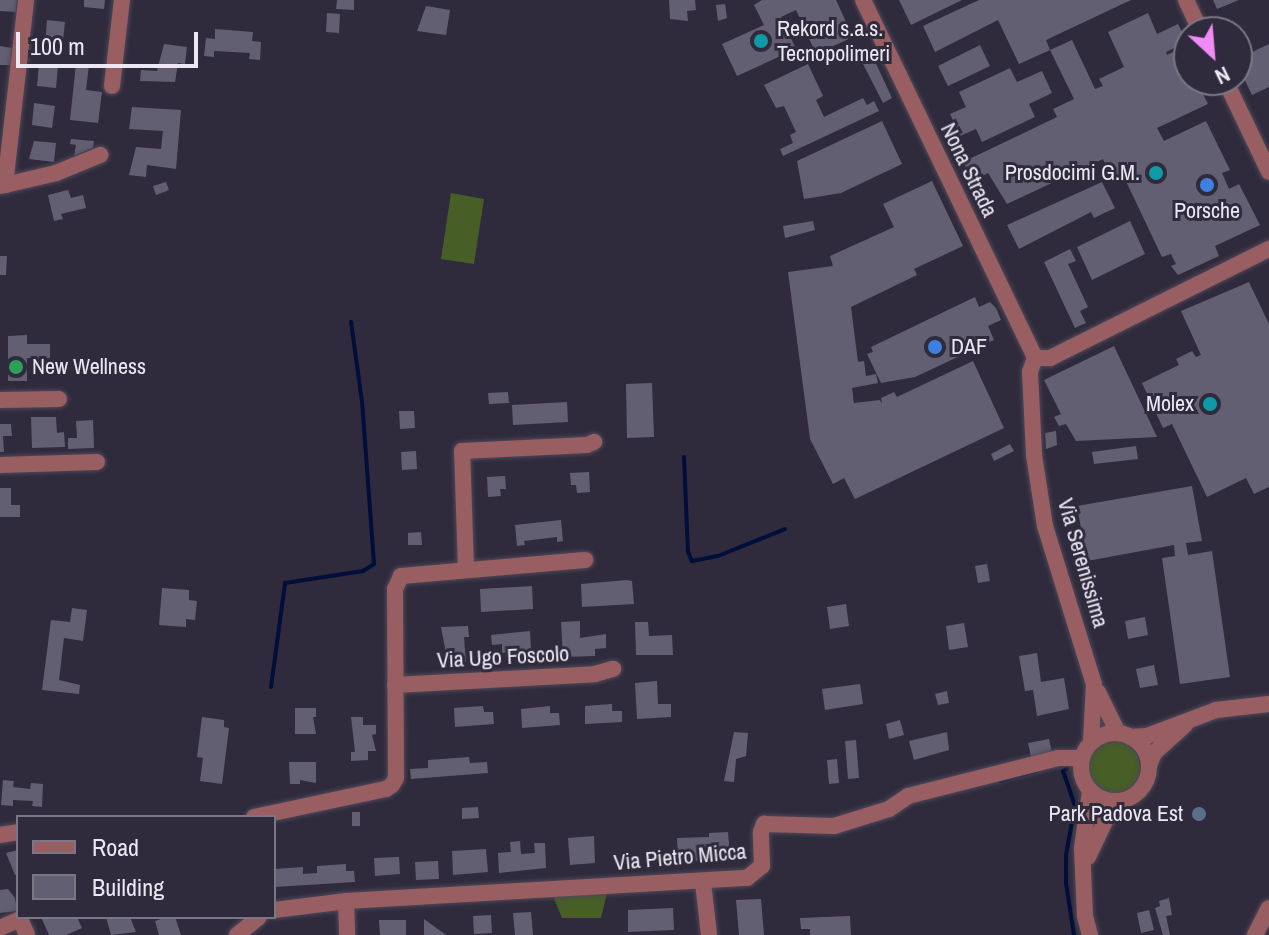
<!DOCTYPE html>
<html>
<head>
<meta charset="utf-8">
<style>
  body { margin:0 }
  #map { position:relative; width:1269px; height:935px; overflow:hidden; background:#2f2b3c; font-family:"Archivo Narrow",sans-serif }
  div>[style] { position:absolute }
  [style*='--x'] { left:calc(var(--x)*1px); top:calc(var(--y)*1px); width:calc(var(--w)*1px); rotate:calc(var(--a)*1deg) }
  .green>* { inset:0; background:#475e26 }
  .round { border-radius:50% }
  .stream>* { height:4px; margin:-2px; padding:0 2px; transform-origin:2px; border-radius:2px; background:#000e3a }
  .building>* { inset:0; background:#635f72 }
  .roads { filter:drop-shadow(0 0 2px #4d4959) drop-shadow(0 0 2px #4d4959) }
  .minor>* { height:16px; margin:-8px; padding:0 8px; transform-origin:8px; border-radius:8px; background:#995e61 }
  .minor>.ring { margin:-8px; padding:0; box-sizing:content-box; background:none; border:16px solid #995e61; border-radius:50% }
  .dots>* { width:22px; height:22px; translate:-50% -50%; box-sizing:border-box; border:4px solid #2f2b3c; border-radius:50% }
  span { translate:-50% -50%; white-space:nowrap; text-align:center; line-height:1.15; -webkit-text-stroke:6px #2f2b3c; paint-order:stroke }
  .poi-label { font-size:22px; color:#ebe8f3 }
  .left { translate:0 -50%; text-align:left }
  .right { translate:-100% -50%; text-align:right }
  .street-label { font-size:22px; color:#ebe8f3 }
  .legend { position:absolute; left:16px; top:815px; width:260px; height:104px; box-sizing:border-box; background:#2f2b3c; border:2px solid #7a7785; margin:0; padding:10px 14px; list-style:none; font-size:24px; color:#ebe8f3 }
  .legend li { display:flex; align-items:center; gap:16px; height:40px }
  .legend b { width:40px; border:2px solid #7a7785 }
  .north { position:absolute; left:1173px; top:16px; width:80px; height:80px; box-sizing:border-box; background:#2f2b3c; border:2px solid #7a7785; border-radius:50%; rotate:154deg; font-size:22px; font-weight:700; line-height:32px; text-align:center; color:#ebe8f3 }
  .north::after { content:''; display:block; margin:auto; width:28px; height:36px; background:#f08bf5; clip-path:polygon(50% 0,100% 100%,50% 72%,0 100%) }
  .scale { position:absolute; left:16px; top:32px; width:182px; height:36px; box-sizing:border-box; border:4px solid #ebe8f3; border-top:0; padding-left:10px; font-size:24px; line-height:28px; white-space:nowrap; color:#ebe8f3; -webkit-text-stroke:6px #2f2b3c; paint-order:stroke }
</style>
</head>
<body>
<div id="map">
  <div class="green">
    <i style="clip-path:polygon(451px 193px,484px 199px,474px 264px,441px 259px)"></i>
    <i class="round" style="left:1088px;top:741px;width:52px;height:52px"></i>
    <i style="clip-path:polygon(607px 893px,601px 918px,562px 918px,553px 896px)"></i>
  </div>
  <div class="stream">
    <i style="--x:684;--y:457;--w:95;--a:87.6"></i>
    <i style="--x:688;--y:552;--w:10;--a:66"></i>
    <i style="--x:692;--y:561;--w:26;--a:-11"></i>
    <i style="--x:718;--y:556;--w:72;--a:-21.9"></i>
    <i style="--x:271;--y:687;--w:105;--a:-82.3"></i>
    <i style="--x:285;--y:583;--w:79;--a:-8.7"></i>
    <i style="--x:363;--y:571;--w:13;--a:-32"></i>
    <i style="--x:374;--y:564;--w:162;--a:-94.2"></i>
    <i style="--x:362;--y:402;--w:81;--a:-97.8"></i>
    <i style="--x:1067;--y:768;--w:5;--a:143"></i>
    <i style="--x:1063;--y:771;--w:37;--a:71"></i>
    <i style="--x:1075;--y:806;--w:50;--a:100.4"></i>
    <i style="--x:1066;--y:855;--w:28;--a:90"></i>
    <i style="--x:1066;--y:883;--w:53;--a:81.3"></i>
    <i style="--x:1001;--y:781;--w:37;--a:-16"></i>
  </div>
  <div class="building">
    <i style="clip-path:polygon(0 0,17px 0,16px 12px,0 11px)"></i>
    <i style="clip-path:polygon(84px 0,105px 0,104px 9px,84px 7px)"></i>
    <i style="clip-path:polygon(337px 0,354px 0,354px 10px,336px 9px)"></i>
    <i style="clip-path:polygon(669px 0,695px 0,696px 10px,687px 11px,688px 21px,670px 19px)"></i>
    <i style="clip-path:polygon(762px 0,836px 0,853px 37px,816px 54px,796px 10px,781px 17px,796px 49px,737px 76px,722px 44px,764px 25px,754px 5px)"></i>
    <i style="clip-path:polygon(899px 0,962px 0,911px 25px)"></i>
    <i style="clip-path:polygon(979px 0,1131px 0,1046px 40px,1050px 50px,1019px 64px,998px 20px,935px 52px,923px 26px)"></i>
    <i style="clip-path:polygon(1213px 0,1239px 0,1217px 9px)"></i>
    <i style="clip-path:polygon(725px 4px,727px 18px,718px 21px,716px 5px)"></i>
    <i style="clip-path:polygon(426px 6px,450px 10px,446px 35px,417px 31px)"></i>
    <i style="clip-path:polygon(327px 13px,340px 14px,339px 33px,326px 32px)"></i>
    <i style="clip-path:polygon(1148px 13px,1157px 34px,1178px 24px,1187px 42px,1166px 52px,1167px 55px,1173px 52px,1188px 82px,1196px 80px,1208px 104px,1157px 128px,1164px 141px,1206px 121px,1230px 170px,1222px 173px,1229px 189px,1239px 184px,1260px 225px,1215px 246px,1219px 256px,1178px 275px,1171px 266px,1176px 264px,1171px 254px,1162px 257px,1123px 175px,1113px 181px,1103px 159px,1007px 204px,988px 173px,973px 181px,963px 162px,1057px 117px,1053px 109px,1074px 99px,1050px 50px,1072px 40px,1095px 89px,1103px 86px,1099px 79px,1124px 67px,1108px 32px)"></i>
    <i style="clip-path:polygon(47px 20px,65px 22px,62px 49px,45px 47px)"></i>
    <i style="clip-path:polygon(215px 29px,253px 32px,252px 41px,261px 42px,260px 60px,249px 59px,250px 53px,214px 51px,214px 57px,204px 56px,206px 38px,215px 39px)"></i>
    <i style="clip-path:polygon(164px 44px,187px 47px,185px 64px,178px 63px,175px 82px,140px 81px,141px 70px,157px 71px)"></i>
    <i style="clip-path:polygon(1269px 44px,1269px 87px,1252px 95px,1237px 64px,1240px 58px,1237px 51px,1245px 47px,1248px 54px)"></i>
    <i style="clip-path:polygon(980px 45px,990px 66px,948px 86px,938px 66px)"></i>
    <i style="clip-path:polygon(0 46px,12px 48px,11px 65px,0 65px)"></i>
    <i style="clip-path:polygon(873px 57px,892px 98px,883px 103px,862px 62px)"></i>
    <i style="clip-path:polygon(76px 64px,89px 65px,86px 90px,102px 92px,98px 123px,70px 120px)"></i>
    <i style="clip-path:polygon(808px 64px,823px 96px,816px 100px,824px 117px,863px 98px,867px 105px,874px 101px,879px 111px,783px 156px,780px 149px,793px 143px,790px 135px,796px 132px,784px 106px,776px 108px,764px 85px)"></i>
    <i style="clip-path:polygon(39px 65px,58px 66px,56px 88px,37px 86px)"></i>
    <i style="clip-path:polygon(1010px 68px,1017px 82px,1042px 71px,1052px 93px,1029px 104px,1035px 117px,982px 142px,976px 129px,960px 136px,950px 114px,966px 107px,959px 92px)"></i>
    <i style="clip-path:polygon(34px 103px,55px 106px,52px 128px,32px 125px)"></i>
    <i style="clip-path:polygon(132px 107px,181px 110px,176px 169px,147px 165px,146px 177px,129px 175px,136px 147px,161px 149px,163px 131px,129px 129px)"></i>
    <i style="clip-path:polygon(882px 121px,902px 164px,841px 193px,804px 199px,797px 161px)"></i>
    <i style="clip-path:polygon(71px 139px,94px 141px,93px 148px,74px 156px,76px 145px,70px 144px)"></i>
    <i style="clip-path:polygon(34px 141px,56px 143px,54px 162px,29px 159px)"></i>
    <i style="clip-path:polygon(932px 181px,963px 246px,914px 269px,917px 275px,851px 307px,858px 362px,864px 361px,866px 376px,876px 374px,878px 383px,852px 388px,854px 403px,880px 400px,882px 404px,881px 398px,894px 392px,897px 397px,973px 361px,1004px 428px,855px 499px,844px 478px,833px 484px,810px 439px,788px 272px,833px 266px,830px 256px,894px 227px,883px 204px)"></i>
    <i style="clip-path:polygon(166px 182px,169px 190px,156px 195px,153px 186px)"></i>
    <i style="clip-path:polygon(1102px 182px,1115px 208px,1094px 218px,1091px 212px,1019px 249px,1007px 225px)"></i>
    <i style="clip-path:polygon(68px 190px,71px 198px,83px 195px,86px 208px,61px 214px,63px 219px,54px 221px,48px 195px)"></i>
    <i style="clip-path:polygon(813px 221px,815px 230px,785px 238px,783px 226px)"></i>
    <i style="clip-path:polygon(1130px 221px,1145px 254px,1092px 280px,1077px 247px)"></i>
    <i style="clip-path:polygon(1070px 249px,1076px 261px,1068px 264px,1088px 307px,1080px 311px,1086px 323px,1075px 328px,1044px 262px)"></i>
    <i style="clip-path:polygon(0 256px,7px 256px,6px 275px,0 275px)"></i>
    <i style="clip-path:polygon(1249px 282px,1269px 324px,1269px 487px,1254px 494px,1246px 478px,1207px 497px,1172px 424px,1163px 428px,1142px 383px,1179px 365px,1176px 359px,1192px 351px,1196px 357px,1201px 355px,1181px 311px)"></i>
    <i style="clip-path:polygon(975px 297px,979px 307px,990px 302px,996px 308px,1001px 320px,988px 326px,994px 340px,915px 377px,881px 383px,867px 354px,873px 352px,871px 347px)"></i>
    <i style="clip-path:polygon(27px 335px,27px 344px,50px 344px,50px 358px,27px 358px,27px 381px,8px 381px,8px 336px)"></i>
    <i style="clip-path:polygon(1114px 346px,1157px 437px,1076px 441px,1066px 424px,1059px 426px,1054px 417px,1061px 414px,1044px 380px)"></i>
    <i style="clip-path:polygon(652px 383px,654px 437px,627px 438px,626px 384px)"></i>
    <i style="clip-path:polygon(508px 392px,509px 403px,489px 404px,488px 393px)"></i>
    <i style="clip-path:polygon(567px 402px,568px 422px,513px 425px,512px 405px)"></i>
    <i style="clip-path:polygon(399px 411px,414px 411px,415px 428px,400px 429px)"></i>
    <i style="clip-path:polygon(31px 417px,56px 417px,57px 433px,64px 432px,65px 447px,32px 448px)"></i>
    <i style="clip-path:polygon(93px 420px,94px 448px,68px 449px,68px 438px,77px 438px,76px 421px)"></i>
    <i style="clip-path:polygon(0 424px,11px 424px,12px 436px,3px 436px,4px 452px,0 452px)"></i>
    <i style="clip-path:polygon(1056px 431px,1057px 445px,1046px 449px,1045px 433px)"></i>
    <i style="clip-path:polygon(1010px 444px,1014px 451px,994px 461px,991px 454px)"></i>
    <i style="clip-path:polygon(1136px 446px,1138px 459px,1094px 464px,1092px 452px)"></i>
    <i style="clip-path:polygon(416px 451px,417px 469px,402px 470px,401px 452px)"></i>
    <i style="clip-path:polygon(589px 472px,590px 492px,577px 493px,576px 485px,571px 485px,570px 473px)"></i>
    <i style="clip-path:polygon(505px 476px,506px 489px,500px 489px,501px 496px,488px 497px,487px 477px)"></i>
    <i style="clip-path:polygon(1192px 486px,1202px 541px,1186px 543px,1188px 555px,1212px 551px,1230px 677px,1180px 684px,1162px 558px,1175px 556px,1174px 545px,1087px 561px,1077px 506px)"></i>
    <i style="clip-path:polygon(0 488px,11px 488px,11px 505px,20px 505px,20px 517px,0 517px)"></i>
    <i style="clip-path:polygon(561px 520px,563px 541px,557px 542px,557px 537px,524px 541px,525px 545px,517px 546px,515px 525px)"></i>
    <i style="clip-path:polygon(421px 532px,422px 545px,408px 545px,408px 533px)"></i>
    <i style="clip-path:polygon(987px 564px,990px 581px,978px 583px,975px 566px)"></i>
    <i style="clip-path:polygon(627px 580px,632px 581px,634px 604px,582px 607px,581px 584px)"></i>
    <i style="clip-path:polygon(532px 586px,533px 609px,481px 612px,480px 589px)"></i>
    <i style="clip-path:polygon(162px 588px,189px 590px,189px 600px,197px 601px,195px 620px,186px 619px,186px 627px,159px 625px)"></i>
    <i style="clip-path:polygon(846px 604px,849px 626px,830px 629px,827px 607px)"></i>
    <i style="clip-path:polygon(72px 608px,87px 610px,83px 641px,64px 638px,59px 680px,80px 685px,79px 694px,42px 690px,51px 620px,70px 622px)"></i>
    <i style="clip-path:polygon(1145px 617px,1148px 635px,1128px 639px,1125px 621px)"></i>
    <i style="clip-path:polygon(580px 621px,580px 638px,606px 634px,606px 648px,595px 649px,595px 656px,563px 657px,561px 622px)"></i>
    <i style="clip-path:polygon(635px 622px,648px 622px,649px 636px,672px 635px,673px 655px,636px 655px)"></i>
    <i style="clip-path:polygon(964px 623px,968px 647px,949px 650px,946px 626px)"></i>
    <i style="clip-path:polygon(468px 626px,469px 637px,464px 637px,466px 663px,448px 664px,441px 627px)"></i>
    <i style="clip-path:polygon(530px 631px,531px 650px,502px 653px,502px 644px,492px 645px,491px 635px)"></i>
    <i style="clip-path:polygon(1037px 653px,1041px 682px,1064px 678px,1069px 709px,1037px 716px,1033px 690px,1025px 691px,1019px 656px)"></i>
    <i style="clip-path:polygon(1154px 665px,1158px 685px,1140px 688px,1136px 669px)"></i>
    <i style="clip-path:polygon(657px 681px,658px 704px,671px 704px,671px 717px,637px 719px,635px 683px)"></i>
    <i style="clip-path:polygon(860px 684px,863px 704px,825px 710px,822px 689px)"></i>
    <i style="clip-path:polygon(947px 691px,949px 703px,938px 705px,935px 694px)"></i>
    <i style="clip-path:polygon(612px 704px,612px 711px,622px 711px,622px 722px,585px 724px,585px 706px)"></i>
    <i style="clip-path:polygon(483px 706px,484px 712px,493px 712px,494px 724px,455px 727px,454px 708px)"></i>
    <i style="clip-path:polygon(550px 706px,550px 713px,559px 713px,560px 725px,522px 728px,521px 709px)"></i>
    <i style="clip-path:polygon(295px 708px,316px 708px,316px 717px,313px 717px,316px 734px,295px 734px)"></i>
    <i style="clip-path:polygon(202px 717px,224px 720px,224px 727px,229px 728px,222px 784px,200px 781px,203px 758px,197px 757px)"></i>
    <i style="clip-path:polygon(351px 717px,363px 717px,363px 725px,376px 725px,376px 734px,372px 735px,376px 751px,368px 751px,368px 760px,351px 761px,351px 752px,355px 752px)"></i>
    <i style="clip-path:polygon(900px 720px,904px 735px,889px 739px,886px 724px)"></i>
    <i style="clip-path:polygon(734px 732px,748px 733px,746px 756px,736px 759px,734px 782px,724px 781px)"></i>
    <i style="clip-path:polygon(947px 732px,949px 750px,914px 760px,909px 741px)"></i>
    <i style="clip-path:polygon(1049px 739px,1052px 753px,1031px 757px,1028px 743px)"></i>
    <i style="clip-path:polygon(856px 740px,859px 778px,848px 779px,845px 741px)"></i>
    <i style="clip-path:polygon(469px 757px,470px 763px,487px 762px,488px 773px,411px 779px,410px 769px,428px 768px,428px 760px)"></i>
    <i style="clip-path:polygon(837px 759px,839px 783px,829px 784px,827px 760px)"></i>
    <i style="clip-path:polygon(289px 762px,316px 762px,316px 783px,300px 780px,300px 784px,290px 784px)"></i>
    <i style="clip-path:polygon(3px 780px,14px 781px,13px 787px,30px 789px,31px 783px,43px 784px,42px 807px,32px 806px,33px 801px,13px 800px,13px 806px,1px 805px)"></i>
    <i style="clip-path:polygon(478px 807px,479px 818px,462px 819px,462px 808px)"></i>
    <i style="clip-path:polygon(352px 812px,360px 812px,360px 826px,352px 826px)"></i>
    <i style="clip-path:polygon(728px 832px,730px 856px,710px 857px,710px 852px,703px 853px,703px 861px,678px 860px,677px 838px,709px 837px,709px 833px)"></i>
    <i style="clip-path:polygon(594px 836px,595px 863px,570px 865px,568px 838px)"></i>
    <i style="clip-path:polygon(520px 841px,521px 854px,535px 853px,534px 843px,545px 843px,546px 868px,499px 873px,498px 853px,511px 852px,510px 842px)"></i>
    <i style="clip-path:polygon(486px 849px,488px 872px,453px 875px,452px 851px)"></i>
    <i style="clip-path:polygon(18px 850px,18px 874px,15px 875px,6px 853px)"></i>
    <i style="clip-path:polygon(399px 857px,400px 874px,375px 876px,374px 858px)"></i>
    <i style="clip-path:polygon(438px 861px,439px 879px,416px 880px,415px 862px)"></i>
    <i style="clip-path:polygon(346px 864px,346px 871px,354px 871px,355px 882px,274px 887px,274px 869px,303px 867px,303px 874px,317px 873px,317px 866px)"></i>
    <i style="clip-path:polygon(8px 889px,15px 898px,17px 911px,0 913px,0 890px)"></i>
    <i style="clip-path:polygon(1169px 898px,1172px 915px,1166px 916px,1170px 935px,1163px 935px,1155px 908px,1160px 906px,1159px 901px)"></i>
    <i style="clip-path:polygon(761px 899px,764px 935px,739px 935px,736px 900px)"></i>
    <i style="clip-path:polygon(673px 908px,674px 930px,628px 932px,628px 910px)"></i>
    <i style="clip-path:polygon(1149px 910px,1154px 930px,1141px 933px,1137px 913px)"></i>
    <i style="clip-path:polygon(531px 912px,533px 935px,515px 935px,513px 913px)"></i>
    <i style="clip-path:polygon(491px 915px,492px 933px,474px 934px,473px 916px)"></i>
    <i style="clip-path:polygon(850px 916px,851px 935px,810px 935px,810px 929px,801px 929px,800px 918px)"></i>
    <i style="clip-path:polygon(41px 917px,77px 917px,82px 928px,66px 935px,49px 935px)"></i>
    <i style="clip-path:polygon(106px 917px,130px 917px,136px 932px,111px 935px)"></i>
    <i style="clip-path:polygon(167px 917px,175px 917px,181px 935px,159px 935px,155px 921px)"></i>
    <i style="clip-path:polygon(424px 919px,446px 935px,424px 935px)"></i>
    <i style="clip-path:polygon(379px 920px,406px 920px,406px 935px,380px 935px)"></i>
  </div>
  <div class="roads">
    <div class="minor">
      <i style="--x:863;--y:0;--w:397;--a:64.3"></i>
      <i style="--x:1186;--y:0;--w:35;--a:65"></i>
      <i style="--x:1225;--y:80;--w:102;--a:64.4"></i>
      <i style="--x:112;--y:86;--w:87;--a:-83.4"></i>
      <i style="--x:5;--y:185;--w:52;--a:-13.2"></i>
      <i style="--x:56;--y:173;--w:48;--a:-22.2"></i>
      <i style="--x:0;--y:186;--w:5;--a:-11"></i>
      <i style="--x:5;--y:185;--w:186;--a:-83.5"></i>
      <i style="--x:1035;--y:358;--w:15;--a:110"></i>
      <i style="--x:1030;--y:372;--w:83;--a:87.2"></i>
      <i style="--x:1034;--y:455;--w:72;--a:81.2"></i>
      <i style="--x:1045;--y:526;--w:165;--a:72.8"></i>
      <i style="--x:1094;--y:684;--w:58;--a:93"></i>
      <i style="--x:1035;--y:358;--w:15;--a:0"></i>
      <i style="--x:1050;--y:358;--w:245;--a:-26.5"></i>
      <i style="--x:0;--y:400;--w:59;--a:-1"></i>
      <i style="--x:0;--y:465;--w:97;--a:-1.8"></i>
      <i style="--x:466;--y:569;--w:118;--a:-91.9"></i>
      <i style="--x:462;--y:451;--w:125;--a:-2.7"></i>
      <i style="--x:587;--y:445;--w:8;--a:-23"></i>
      <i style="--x:395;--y:685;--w:200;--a:-3.1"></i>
      <i style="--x:595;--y:674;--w:19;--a:-16"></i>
      <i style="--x:1098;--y:692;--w:46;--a:64"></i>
      <i class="ring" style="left:1081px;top:733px;width:52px;height:52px"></i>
      <i style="--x:1130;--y:737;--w:17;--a:-3"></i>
      <i style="--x:1147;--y:736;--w:74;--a:-20.6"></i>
      <i style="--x:1216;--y:710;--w:53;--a:-6.5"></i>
      <i style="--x:1149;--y:765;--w:13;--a:-67"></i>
      <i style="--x:1154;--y:753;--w:42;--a:-42.1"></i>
      <i style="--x:254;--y:817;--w:135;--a:-12"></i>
      <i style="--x:386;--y:789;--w:7;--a:-34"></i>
      <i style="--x:392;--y:785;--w:8;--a:-60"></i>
      <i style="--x:396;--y:778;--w:189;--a:-90.3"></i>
      <i style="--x:395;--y:589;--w:14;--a:-65"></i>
      <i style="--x:401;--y:576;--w:185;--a:-5"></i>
      <i style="--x:0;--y:835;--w:18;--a:-9"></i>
      <i style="--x:1088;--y:857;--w:44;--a:-64.6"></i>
      <i style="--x:1107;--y:817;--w:24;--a:-45"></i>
      <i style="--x:703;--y:882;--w:53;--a:83.5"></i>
      <i style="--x:346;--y:901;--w:34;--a:88"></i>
      <i style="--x:274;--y:910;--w:73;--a:-7.1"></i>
      <i style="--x:346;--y:901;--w:402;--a:-3.3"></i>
      <i style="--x:747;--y:878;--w:19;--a:-39"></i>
      <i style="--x:762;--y:866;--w:34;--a:-92"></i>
      <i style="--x:761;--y:832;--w:9;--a:-69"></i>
      <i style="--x:764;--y:824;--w:70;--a:1.6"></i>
      <i style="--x:834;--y:826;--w:58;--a:-17.2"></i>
      <i style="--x:889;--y:809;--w:23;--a:-34"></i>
      <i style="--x:908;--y:796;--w:155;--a:-14.2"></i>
      <i style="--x:1058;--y:758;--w:24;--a:0"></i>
      <i style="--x:0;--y:928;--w:22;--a:-24"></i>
      <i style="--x:20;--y:919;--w:17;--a:66"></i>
      <i style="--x:237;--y:935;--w:28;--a:-39"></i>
      <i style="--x:1090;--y:935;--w:20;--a:-105"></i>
      <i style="--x:1085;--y:916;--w:68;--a:-92.5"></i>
      <i style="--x:1082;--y:848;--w:58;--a:-82"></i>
      <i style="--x:1255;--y:935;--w:30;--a:-63"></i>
    </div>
  </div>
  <div class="dots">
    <i style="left:761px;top:41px;background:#0f9aa8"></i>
    <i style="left:1156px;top:173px;background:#0f9aa8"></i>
    <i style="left:1207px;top:185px;background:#3f7fe0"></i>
    <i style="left:935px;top:347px;background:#3f7fe0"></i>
    <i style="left:16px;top:367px;background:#2e9e5b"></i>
    <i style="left:1210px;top:404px;background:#0f9aa8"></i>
    <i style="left:1199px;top:814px;background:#5c6f8a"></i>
  </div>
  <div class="poi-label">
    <span class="left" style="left:777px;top:41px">Rekord s.a.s.<br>Tecnopolimeri</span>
    <span class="right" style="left:1140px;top:173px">Prosdocimi G.M.</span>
    <span style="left:1207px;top:211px">Porsche</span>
    <span class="left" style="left:951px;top:347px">DAF</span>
    <span class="left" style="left:32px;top:367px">New Wellness</span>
    <span class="right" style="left:1194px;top:404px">Molex</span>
    <span class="right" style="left:1183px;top:814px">Park Padova Est</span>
  </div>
  <div class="street-label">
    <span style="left:969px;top:170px;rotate:64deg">Nona Strada</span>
    <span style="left:1083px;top:563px;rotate:74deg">Via Serenissima</span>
    <span style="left:503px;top:657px;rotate:-3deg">Via Ugo Foscolo</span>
    <span style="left:680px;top:857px;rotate:-5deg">Via Pietro Micca</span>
  </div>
  <ul class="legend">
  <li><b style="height:10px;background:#995e61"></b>Road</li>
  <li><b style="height:22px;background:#635f72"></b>Building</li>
  </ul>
  <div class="north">N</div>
  <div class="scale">100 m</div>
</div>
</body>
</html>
